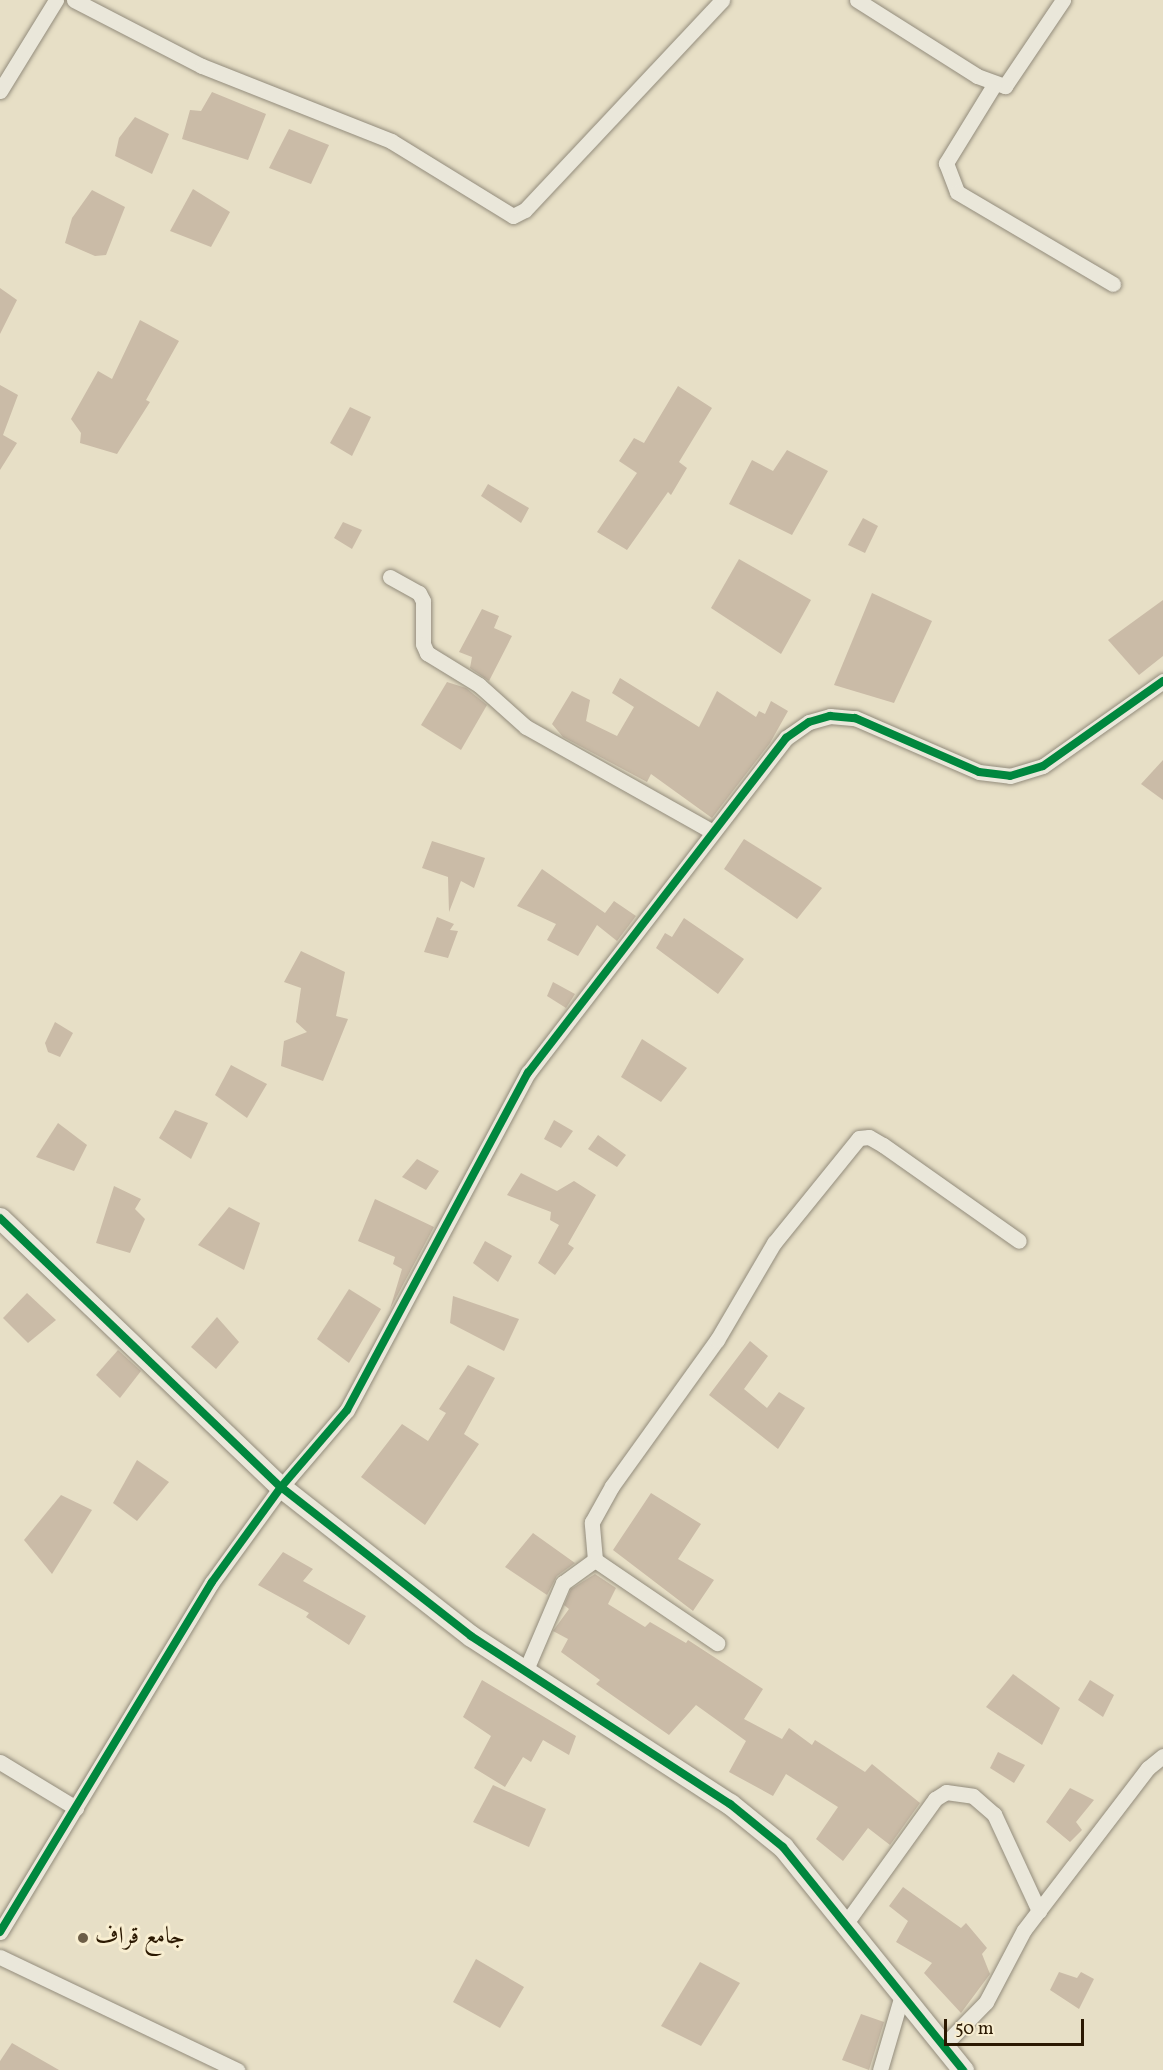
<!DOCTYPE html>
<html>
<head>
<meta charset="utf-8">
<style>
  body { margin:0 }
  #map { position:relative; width:1163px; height:2070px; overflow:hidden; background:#e7dfc6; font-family:Vollkorn,Amiri,serif }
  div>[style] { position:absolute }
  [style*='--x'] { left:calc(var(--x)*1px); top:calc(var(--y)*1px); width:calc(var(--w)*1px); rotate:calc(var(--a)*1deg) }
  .building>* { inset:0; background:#cabba7 }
  .roads { filter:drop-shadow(0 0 2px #938c7c) drop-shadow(0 0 2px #938c7c) }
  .street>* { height:15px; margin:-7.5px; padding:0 7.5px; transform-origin:7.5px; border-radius:7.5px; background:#eae7da }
  .secondary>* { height:21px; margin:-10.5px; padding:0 10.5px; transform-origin:10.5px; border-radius:10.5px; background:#eae7da }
  .cycleway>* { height:8px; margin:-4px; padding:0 4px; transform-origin:4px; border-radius:4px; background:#00873e }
  .dots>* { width:16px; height:16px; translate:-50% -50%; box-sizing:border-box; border:3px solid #f8eed1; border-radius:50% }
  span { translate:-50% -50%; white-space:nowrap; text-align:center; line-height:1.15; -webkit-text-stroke:6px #f8eed1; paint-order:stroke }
  .poi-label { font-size:24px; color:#2b1902 }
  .left { translate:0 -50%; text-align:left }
  .scale { position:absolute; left:944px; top:2019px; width:140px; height:27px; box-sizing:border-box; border:3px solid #2b1902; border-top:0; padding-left:8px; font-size:18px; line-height:21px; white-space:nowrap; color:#2b1902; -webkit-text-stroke:4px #f8eed1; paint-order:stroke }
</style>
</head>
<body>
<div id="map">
  <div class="building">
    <i style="clip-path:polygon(212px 92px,266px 114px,248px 160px,182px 139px,190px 110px,201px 111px)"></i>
    <i style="clip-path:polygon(135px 117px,169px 134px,152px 174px,115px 156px,119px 138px)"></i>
    <i style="clip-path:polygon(289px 129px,329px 145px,311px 184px,269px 168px)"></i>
    <i style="clip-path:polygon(193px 189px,230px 212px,211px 247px,170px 231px)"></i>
    <i style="clip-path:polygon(92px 190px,125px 207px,106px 255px,95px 256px,65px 243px,72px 218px)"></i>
    <i style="clip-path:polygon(0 288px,17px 300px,0 334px)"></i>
    <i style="clip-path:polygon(140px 320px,179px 341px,146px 400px,150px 402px,117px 454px,80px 443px,81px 433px,71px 419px,98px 371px,112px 379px)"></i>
    <i style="clip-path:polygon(0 385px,18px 395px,3px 435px,17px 443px,0 470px)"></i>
    <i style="clip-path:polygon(678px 386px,712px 408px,679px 462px,687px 468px,671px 495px,668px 492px,627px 550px,597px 532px,637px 473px,619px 461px,634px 438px,644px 443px)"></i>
    <i style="clip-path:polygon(350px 407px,371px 417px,352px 456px,330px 443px)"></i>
    <i style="clip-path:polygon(787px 450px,828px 471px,792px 535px,729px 504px,752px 460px,773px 471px)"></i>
    <i style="clip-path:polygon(488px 484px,529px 508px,521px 523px,481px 496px)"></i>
    <i style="clip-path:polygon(863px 518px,878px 526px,865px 553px,848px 545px)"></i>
    <i style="clip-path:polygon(343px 522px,362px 530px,352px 549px,334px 538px)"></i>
    <i style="clip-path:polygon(739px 559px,811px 600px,781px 654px,711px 608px)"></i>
    <i style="clip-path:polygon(872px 593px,932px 621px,894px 703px,834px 685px)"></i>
    <i style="clip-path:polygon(1163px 600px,1163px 656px,1139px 675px,1108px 640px)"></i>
    <i style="clip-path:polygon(482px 609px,499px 616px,494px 628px,512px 636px,489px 681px,470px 668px,472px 657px,459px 652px)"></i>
    <i style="clip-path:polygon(620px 678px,699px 727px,717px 691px,756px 717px,759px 711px,765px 714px,771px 701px,788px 711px,770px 743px,712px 818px,651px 774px,647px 782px,563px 737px,552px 724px,572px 691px,590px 700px,586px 721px,617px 736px,634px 707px,612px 693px)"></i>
    <i style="clip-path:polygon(447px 682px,466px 688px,487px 705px,461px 750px,421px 725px)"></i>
    <i style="clip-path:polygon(1163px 760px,1163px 800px,1141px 784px)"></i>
    <i style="clip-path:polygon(744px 839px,822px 888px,797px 919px,724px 869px)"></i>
    <i style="clip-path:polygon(432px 841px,485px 858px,474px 888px,461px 881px,449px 912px,448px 877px,422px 868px)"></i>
    <i style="clip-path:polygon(542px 869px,605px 913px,614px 901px,636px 916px,617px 941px,597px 925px,578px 956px,547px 940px,556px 924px,517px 906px)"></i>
    <i style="clip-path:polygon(437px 917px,454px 924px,450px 930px,458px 931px,448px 958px,424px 952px)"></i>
    <i style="clip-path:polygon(684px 918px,744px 959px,718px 994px,656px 948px,665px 933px,672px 937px)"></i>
    <i style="clip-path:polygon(301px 951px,345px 972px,336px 1016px,348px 1019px,323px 1081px,281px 1066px,284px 1041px,307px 1032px,296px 1022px,301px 988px,284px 982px)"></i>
    <i style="clip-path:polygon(553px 982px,575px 994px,566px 1008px,547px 996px)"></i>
    <i style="clip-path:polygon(55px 1022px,73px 1033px,60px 1057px,48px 1052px,45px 1043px)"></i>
    <i style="clip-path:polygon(642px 1039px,687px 1068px,661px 1102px,621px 1077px)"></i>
    <i style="clip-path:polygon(231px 1065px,267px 1084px,247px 1118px,215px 1095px)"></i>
    <i style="clip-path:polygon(175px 1110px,208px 1123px,191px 1159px,159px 1138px)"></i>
    <i style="clip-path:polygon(554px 1120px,573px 1131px,561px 1148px,544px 1139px)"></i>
    <i style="clip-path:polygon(58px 1123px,87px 1145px,74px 1171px,36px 1157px)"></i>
    <i style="clip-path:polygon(598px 1135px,626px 1155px,617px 1167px,588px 1149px)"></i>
    <i style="clip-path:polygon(417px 1159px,439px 1171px,426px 1190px,402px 1177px)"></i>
    <i style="clip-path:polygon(521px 1173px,557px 1191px,574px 1181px,596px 1195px,568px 1244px,574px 1248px,555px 1275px,538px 1263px,559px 1225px,550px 1220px,551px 1212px,507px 1195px)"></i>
    <i style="clip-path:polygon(114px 1186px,141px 1199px,135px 1209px,145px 1219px,130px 1253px,96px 1243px)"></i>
    <i style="clip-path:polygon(375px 1199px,434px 1227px,390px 1309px,402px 1269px,393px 1264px,395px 1257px,358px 1241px)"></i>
    <i style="clip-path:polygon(229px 1207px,260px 1223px,244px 1270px,198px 1245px)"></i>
    <i style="clip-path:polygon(485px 1241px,512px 1256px,498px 1282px,473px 1263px)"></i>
    <i style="clip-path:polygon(349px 1289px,381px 1309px,349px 1363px,317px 1339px)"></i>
    <i style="clip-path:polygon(27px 1293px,56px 1320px,28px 1343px,3px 1318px)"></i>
    <i style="clip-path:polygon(453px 1296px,519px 1319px,504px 1351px,450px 1323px)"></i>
    <i style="clip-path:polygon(217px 1317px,239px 1342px,216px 1369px,191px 1347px)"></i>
    <i style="clip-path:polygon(750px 1341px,768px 1356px,744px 1389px,767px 1408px,779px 1392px,805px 1408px,778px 1449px,709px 1395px)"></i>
    <i style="clip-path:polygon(118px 1350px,141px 1371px,120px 1398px,96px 1375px)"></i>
    <i style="clip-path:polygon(468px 1365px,495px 1378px,464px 1434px,479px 1444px,425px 1525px,361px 1477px,402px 1424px,428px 1441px,446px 1413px,439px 1409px)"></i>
    <i style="clip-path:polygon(137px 1460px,169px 1482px,137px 1521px,113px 1503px)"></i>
    <i style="clip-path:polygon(651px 1493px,701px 1524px,678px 1559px,714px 1580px,693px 1611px,613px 1550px)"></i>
    <i style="clip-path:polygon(61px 1495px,92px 1510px,52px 1574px,24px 1540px)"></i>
    <i style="clip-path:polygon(533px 1533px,575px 1563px,557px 1576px,547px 1595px,505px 1567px)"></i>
    <i style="clip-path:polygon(283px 1552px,313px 1569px,303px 1581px,366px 1616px,349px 1645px,306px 1617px,309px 1613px,258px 1585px)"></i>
    <i style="clip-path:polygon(595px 1574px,616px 1588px,608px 1604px,645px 1627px,650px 1622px,686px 1643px,688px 1640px,763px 1689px,744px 1719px,782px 1739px,789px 1728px,812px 1745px,815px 1740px,865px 1772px,872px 1764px,920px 1803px,890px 1845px,868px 1828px,843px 1861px,816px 1839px,838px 1807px,786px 1774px,773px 1796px,729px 1772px,746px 1741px,696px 1705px,669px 1735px,596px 1684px,600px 1680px,561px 1652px,568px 1639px,553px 1631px,569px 1609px,564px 1605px,571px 1589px)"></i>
    <i style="clip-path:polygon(1013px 1674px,1060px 1708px,1042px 1745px,986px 1707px)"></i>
    <i style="clip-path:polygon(482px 1680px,576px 1736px,569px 1755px,543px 1740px,531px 1762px,523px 1757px,505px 1787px,474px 1768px,491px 1736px,463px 1717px)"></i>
    <i style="clip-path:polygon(1090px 1680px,1114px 1695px,1103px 1717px,1078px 1700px)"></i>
    <i style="clip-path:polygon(998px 1752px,1025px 1765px,1014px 1783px,990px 1768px)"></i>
    <i style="clip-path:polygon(493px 1785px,546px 1809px,529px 1847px,473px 1822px)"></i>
    <i style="clip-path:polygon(1070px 1788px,1094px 1800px,1076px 1822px,1082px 1830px,1070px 1842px,1046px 1822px)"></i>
    <i style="clip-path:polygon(903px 1887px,961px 1928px,966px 1923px,987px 1948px,982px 1954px,990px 1974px,961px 2013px,924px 1973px,932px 1963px,896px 1942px,908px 1921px,889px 1906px)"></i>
    <i style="clip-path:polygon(476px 1959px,524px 1987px,500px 2028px,453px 2002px)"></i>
    <i style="clip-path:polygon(700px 1962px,740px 1983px,701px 2046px,661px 2026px)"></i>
    <i style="clip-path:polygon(1059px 1972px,1077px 1978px,1081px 1972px,1094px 1979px,1079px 2009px,1050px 1990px)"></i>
    <i style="clip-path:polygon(861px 2014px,884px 2022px,869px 2070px,842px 2060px)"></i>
    <i style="clip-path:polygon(12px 2043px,59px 2070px,0 2070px,0 2061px)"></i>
  </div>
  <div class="roads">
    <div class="street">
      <i style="--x:74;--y:0;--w:144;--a:27.3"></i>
      <i style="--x:202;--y:66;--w:203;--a:21.6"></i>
      <i style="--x:391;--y:141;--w:143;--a:31.6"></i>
      <i style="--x:513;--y:216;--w:13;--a:-27"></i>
      <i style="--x:525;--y:210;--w:288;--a:-46.8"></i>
      <i style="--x:857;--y:0;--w:142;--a:32.3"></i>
      <i style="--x:977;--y:76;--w:30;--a:20"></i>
      <i style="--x:1005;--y:86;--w:104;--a:-56"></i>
      <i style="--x:994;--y:85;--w:92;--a:121.6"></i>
      <i style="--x:946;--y:163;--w:31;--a:69"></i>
      <i style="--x:957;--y:192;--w:181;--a:30.5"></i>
      <i style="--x:0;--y:91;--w:107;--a:-58.4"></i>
      <i style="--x:390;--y:577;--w:33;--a:29"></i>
      <i style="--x:419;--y:593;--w:9;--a:63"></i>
      <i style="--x:423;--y:601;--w:43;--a:90"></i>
      <i style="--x:423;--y:644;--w:10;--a:66"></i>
      <i style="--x:427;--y:653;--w:61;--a:31.6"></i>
      <i style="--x:479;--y:685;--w:63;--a:41.8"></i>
      <i style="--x:526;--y:727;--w:212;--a:29.3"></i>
      <i style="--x:595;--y:1560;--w:148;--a:34.2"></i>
      <i style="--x:525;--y:1672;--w:97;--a:-66.9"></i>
      <i style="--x:563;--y:1583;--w:39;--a:-36"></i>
      <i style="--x:595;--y:1560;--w:38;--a:-95"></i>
      <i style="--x:592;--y:1522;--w:41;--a:-60.9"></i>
      <i style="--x:612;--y:1486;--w:180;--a:-54.3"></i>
      <i style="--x:717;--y:1340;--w:113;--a:-59.6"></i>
      <i style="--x:774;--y:1243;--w:135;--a:-51"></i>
      <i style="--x:859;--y:1138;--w:10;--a:-6"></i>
      <i style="--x:869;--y:1137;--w:16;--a:30"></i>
      <i style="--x:883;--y:1145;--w:166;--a:35.2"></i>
      <i style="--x:0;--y:1762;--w:89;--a:31.2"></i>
      <i style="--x:846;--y:1923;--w:153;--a:-54.3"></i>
      <i style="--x:935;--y:1799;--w:13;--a:-32"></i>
      <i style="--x:946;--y:1792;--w:27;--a:8"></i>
      <i style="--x:973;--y:1796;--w:28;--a:41"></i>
      <i style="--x:994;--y:1814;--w:107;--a:65.1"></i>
      <i style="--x:0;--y:1932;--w:409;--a:-58.8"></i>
      <i style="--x:212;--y:1582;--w:117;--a:-54"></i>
      <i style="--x:281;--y:1487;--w:101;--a:-49.4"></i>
      <i style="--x:347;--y:1410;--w:383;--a:-61.8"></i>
      <i style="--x:528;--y:1073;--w:423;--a:-52.4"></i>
      <i style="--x:786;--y:738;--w:28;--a:-35"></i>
      <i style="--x:809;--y:722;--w:22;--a:-16"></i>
      <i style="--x:830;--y:716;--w:25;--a:5"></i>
      <i style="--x:855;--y:718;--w:135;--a:23.5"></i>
      <i style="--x:979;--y:772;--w:31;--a:7"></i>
      <i style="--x:1010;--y:776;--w:34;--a:-17"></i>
      <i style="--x:1043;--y:766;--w:147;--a:-35.3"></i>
      <i style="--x:0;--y:1957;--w:263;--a:25.5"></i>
      <i style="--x:942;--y:2047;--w:63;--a:-45.6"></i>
      <i style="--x:986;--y:2002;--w:81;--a:-62.2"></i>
      <i style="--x:1024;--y:1930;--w:204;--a:-52.6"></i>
      <i style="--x:1148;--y:1768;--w:19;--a:-39"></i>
      <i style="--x:880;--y:2070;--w:75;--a:-73.7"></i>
    </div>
    <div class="secondary">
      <i style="--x:0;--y:1218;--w:389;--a:43.8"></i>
      <i style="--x:281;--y:1487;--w:241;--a:38.1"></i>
      <i style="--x:471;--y:1636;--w:309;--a:33"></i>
      <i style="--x:730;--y:1804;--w:68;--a:39.1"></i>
      <i style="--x:783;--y:1847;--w:287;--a:51.1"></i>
    </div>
  </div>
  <div class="cycleway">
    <i style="--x:0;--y:1218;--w:389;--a:43.8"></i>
    <i style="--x:281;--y:1487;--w:241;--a:38.1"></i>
    <i style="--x:471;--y:1636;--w:309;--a:33"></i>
    <i style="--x:730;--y:1804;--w:68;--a:39.1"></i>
    <i style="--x:783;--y:1847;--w:287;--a:51.1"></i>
    <i style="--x:0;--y:1932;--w:409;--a:-58.8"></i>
    <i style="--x:212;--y:1582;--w:117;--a:-54"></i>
    <i style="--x:281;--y:1487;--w:101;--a:-49.4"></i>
    <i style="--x:347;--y:1410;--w:383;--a:-61.8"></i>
    <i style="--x:528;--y:1073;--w:423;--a:-52.4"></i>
    <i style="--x:786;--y:738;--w:28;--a:-35"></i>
    <i style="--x:809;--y:722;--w:22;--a:-16"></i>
    <i style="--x:830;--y:716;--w:25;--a:5"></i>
    <i style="--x:855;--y:718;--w:135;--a:23.5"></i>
    <i style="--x:979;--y:772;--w:31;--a:7"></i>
    <i style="--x:1010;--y:776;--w:34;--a:-17"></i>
    <i style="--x:1043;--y:766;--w:147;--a:-35.3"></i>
  </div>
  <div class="dots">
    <i style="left:83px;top:1938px;background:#6d5e47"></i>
  </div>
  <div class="poi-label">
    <span class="left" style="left:95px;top:1938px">جامع قراف</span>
  </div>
  <div class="scale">50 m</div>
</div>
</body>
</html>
